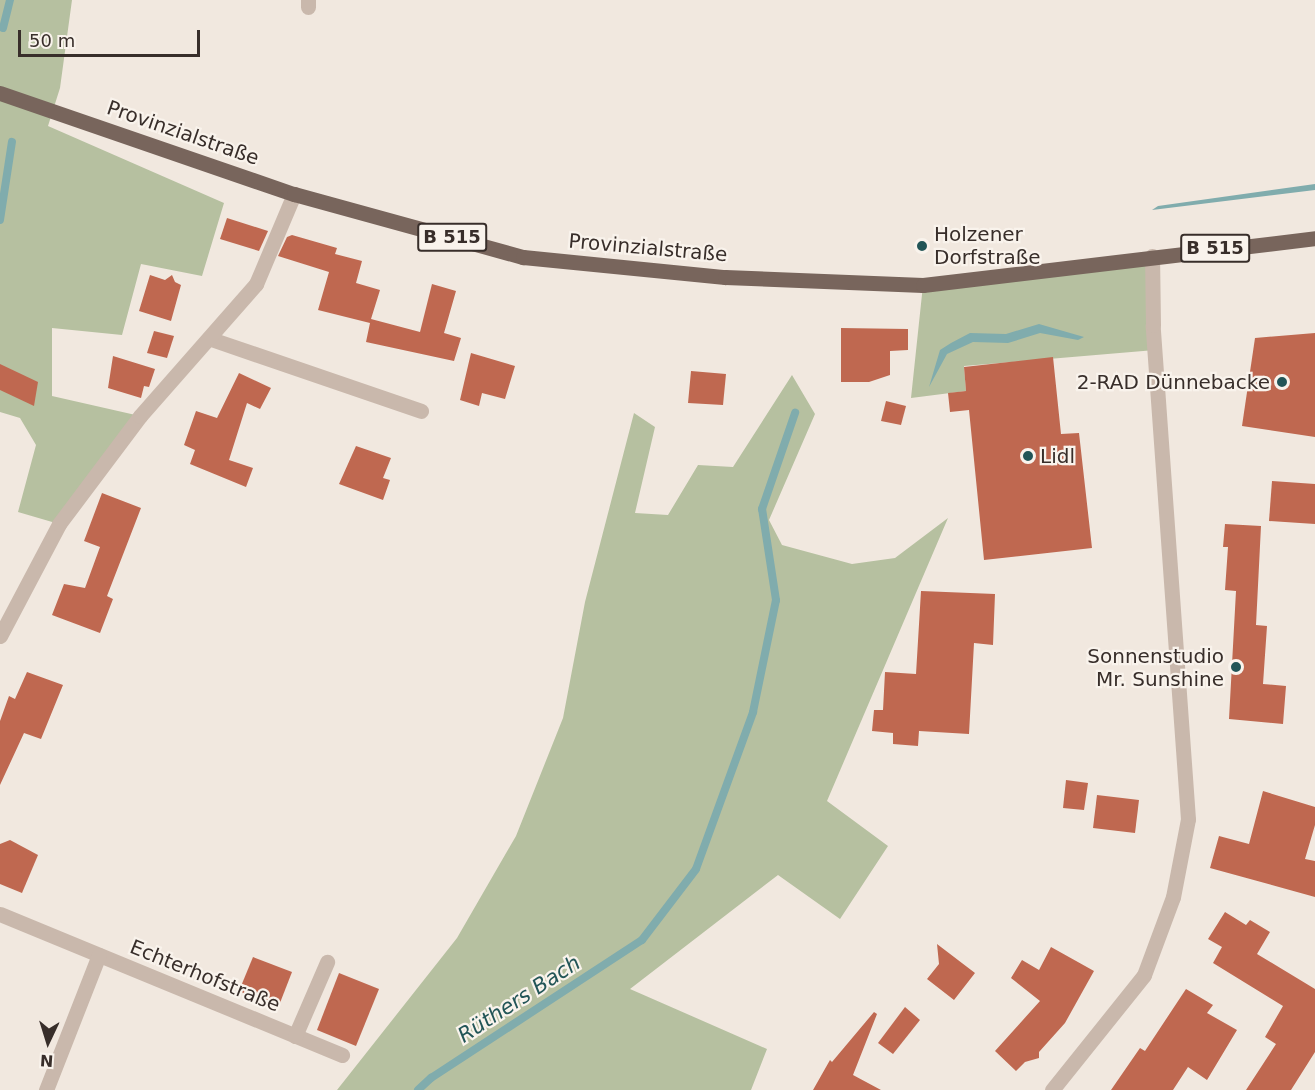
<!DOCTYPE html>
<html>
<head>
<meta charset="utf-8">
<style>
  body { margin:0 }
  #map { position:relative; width:1315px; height:1090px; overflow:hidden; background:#f1e8df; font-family:"DejaVu Sans",sans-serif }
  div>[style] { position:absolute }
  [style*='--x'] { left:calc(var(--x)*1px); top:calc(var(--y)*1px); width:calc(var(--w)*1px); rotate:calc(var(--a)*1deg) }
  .green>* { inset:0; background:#b6c0a0 }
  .water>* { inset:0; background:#80acad }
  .stream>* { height:8px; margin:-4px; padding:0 4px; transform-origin:4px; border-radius:4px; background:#80acad }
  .building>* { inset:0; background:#bf6850 }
  .street>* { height:15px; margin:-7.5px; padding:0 7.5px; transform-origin:7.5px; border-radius:7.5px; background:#c9b8ac }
  .primary>* { height:15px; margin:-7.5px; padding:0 7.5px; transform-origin:7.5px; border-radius:7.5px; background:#78655c }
  .dots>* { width:16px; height:16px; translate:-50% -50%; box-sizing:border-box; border:3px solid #f9f3ec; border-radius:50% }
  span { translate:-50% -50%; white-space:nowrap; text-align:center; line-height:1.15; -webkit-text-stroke:4.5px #f9f3ec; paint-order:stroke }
  .shield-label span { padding:2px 4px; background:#f9f3ec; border:2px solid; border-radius:4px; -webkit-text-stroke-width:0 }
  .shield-label { font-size:18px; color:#382e2a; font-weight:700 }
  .street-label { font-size:20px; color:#382e2a }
  .poi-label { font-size:20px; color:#382e2a }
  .left { translate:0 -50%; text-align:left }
  .right { translate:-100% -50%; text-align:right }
  .water-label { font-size:21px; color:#225557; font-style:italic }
  .north { position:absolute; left:18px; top:1012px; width:60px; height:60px; -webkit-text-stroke:4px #f9f3ec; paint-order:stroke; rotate:184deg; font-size:16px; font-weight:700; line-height:24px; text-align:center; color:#382e2a }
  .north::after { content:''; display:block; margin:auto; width:21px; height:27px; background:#382e2a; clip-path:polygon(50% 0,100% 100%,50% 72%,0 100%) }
  .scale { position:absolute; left:18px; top:30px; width:182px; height:27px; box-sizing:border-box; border:3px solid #382e2a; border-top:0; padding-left:8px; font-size:18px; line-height:21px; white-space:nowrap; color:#382e2a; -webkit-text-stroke:4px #f9f3ec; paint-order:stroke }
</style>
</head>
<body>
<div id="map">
  <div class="green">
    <i style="clip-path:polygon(0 0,72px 0,60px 88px,48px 126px,224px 203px,202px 276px,141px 264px,122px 335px,52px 328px,52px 396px,140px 416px,59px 524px,18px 512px,36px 445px,20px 418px,0 412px)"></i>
    <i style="clip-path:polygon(1152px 256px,1155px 350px,964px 366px,966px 391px,911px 398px,923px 285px)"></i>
    <i style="clip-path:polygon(792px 375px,815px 414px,769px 520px,782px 545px,852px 564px,895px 558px,948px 518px,827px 801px,888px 846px,840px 919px,778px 875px,630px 989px,767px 1049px,751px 1090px,337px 1090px,457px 938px,516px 836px,563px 718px,585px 602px,634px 413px,655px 427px,635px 513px,668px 515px,698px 465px,733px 467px)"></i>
  </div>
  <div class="water">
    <i style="clip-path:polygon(1315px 184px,1315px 190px,1152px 210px,1158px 206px)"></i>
    <i style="clip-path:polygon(1039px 324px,1084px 337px,1078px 340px,1040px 333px,1008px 343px,973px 342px,947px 354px,929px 387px,940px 350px,951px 343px,970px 333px,1006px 334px)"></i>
  </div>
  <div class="stream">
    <i style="--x:3;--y:28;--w:29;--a:-76"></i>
    <i style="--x:0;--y:220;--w:79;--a:-81.3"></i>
    <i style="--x:418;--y:1090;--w:18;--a:-43"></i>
    <i style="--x:431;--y:1078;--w:252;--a:-33.2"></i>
    <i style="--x:642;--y:940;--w:89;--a:-52.7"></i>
    <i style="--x:696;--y:869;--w:167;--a:-70"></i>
    <i style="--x:753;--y:712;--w:114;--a:-78.4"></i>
    <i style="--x:776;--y:600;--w:92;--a:-98.7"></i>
    <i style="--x:762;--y:509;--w:102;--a:-71"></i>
  </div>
  <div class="building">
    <i style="clip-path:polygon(227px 218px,268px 231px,259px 251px,220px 239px)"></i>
    <i style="clip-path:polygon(292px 235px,337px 248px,335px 254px,362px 261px,356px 283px,380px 290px,371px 319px,420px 332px,432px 284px,456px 291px,444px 333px,461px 338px,454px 361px,366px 342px,370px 323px,318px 310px,329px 272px,278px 256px,287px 237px)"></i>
    <i style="clip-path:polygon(150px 275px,165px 280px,172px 275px,175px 282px,181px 285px,171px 321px,139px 311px)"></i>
    <i style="clip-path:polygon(841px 328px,908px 329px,908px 350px,890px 351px,890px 375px,869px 382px,841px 382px)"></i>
    <i style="clip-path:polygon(154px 331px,174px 336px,167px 358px,147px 353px)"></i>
    <i style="clip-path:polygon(1315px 333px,1315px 437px,1242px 426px,1255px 338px)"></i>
    <i style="clip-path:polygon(471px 353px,515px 366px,505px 399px,482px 393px,479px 406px,460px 400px)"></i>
    <i style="clip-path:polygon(113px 356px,155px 369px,149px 387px,144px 386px,141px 398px,108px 388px)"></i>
    <i style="clip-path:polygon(1053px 357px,1061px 434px,1079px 433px,1092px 548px,984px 560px,969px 410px,950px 412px,948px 393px,966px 391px,964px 367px)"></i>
    <i style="clip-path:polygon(0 364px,38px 382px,34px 406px,0 390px)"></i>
    <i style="clip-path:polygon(691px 371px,726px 374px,723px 405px,688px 403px)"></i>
    <i style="clip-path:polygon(239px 373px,271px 388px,260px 409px,247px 403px,229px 460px,253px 468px,246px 487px,190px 464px,195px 450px,184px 445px,196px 411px,217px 418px)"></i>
    <i style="clip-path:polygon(886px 401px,906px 406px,901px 425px,881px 421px)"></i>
    <i style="clip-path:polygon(356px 446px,391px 458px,383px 478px,390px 480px,383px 500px,339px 484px)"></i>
    <i style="clip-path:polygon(1272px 481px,1315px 484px,1315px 524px,1269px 521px)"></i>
    <i style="clip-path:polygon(102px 493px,141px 508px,107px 596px,113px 599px,100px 633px,52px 615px,64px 584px,85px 588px,100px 547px,84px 541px)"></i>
    <i style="clip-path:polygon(1225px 524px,1261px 526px,1256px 625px,1267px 626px,1263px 684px,1286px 686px,1283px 724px,1229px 719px,1236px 591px,1225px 590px,1228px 547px,1223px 547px)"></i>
    <i style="clip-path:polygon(921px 591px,995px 594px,993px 645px,974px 643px,969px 734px,919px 731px,918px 746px,893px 744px,893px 733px,872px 731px,874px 710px,883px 710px,885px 672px,916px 674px)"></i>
    <i style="clip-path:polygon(27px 672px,63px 685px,41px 739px,24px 733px,0 785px,0 721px,9px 696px,15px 699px)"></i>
    <i style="clip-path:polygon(1066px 780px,1088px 783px,1084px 810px,1063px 808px)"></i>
    <i style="clip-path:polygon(1263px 791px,1315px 807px,1315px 825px,1305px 859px,1315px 861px,1315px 897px,1210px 868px,1219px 836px,1249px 844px)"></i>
    <i style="clip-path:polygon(1097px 795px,1139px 800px,1135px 833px,1093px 828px)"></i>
    <i style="clip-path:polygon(10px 840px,38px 855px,22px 893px,0 884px,0 844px)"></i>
    <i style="clip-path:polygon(1225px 912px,1246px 925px,1250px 920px,1270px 932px,1257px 954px,1315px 989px,1315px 1052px,1291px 1090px,1246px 1090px,1276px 1044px,1265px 1037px,1283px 1006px,1213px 963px,1222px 947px,1208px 939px)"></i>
    <i style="clip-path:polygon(937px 944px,975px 973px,954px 1000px,927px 979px,939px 964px)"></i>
    <i style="clip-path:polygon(1051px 947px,1094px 971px,1065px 1023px,1039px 1052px,1039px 1058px,1025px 1062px,1016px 1071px,995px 1051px,1040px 1001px,1011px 978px,1022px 960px,1039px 970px)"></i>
    <i style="clip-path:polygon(253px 957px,292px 972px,278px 1008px,239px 991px)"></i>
    <i style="clip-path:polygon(339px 973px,379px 989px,356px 1046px,317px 1030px)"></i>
    <i style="clip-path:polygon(1186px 989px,1213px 1005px,1207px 1013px,1237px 1030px,1207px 1080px,1188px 1067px,1173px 1090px,1111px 1090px,1140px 1048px,1145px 1051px)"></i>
    <i style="clip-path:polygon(905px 1007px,920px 1020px,893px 1054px,878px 1043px)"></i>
    <i style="clip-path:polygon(874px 1012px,877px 1014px,853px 1075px,881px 1090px,813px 1090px,830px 1060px,832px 1062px)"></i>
  </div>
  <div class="street">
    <i style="--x:308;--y:7;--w:7;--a:-90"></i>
    <i style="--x:211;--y:339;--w:222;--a:18.9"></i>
    <i style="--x:0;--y:636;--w:127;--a:-62.2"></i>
    <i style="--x:59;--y:524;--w:135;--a:-53.1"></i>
    <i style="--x:140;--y:416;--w:176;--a:-48.7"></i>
    <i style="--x:256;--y:284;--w:98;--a:-67.1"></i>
    <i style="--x:0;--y:914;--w:370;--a:22.4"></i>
    <i style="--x:295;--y:1036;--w:81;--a:-66.6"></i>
    <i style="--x:46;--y:1090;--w:145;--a:-68.6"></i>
    <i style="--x:1052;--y:1090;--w:147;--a:-51.3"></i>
    <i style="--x:1144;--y:975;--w:83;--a:-69.6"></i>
    <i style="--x:1173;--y:897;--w:79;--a:-79.1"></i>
    <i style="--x:1188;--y:819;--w:495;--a:-94.1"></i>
    <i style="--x:1153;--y:325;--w:69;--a:-90.8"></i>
  </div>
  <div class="primary">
    <i style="--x:0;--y:93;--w:311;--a:19"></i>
    <i style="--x:294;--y:194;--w:238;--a:15.4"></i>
    <i style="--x:523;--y:257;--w:203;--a:5.7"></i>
    <i style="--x:725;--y:277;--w:198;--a:2.3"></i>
    <i style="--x:923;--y:285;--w:395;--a:-6.8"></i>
  </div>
  <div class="dots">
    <i style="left:922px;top:246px;background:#225557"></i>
    <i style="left:1282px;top:382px;background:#225557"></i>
    <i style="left:1028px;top:456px;background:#225557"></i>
    <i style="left:1236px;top:667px;background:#225557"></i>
  </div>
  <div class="shield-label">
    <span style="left:452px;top:237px">B 515</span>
    <span style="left:1215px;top:248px">B 515</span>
  </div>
  <div class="street-label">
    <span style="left:183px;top:133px;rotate:19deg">Provinzialstraße</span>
    <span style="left:648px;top:248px;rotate:5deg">Provinzialstraße</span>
    <span style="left:205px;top:976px;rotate:22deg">Echterhofstraße</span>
  </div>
  <div class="poi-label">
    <span class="left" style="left:934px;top:246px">Holzener<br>Dorfstraße</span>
    <span class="right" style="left:1270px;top:382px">2-RAD Dünnebacke</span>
    <span class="left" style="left:1040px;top:456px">Lidl</span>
    <span class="right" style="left:1224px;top:668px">Sonnenstudio<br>Mr. Sunshine</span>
  </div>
  <div class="water-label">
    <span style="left:519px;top:999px;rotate:-33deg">Rüthers Bach</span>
  </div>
  <div class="north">N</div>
  <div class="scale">50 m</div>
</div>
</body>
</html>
